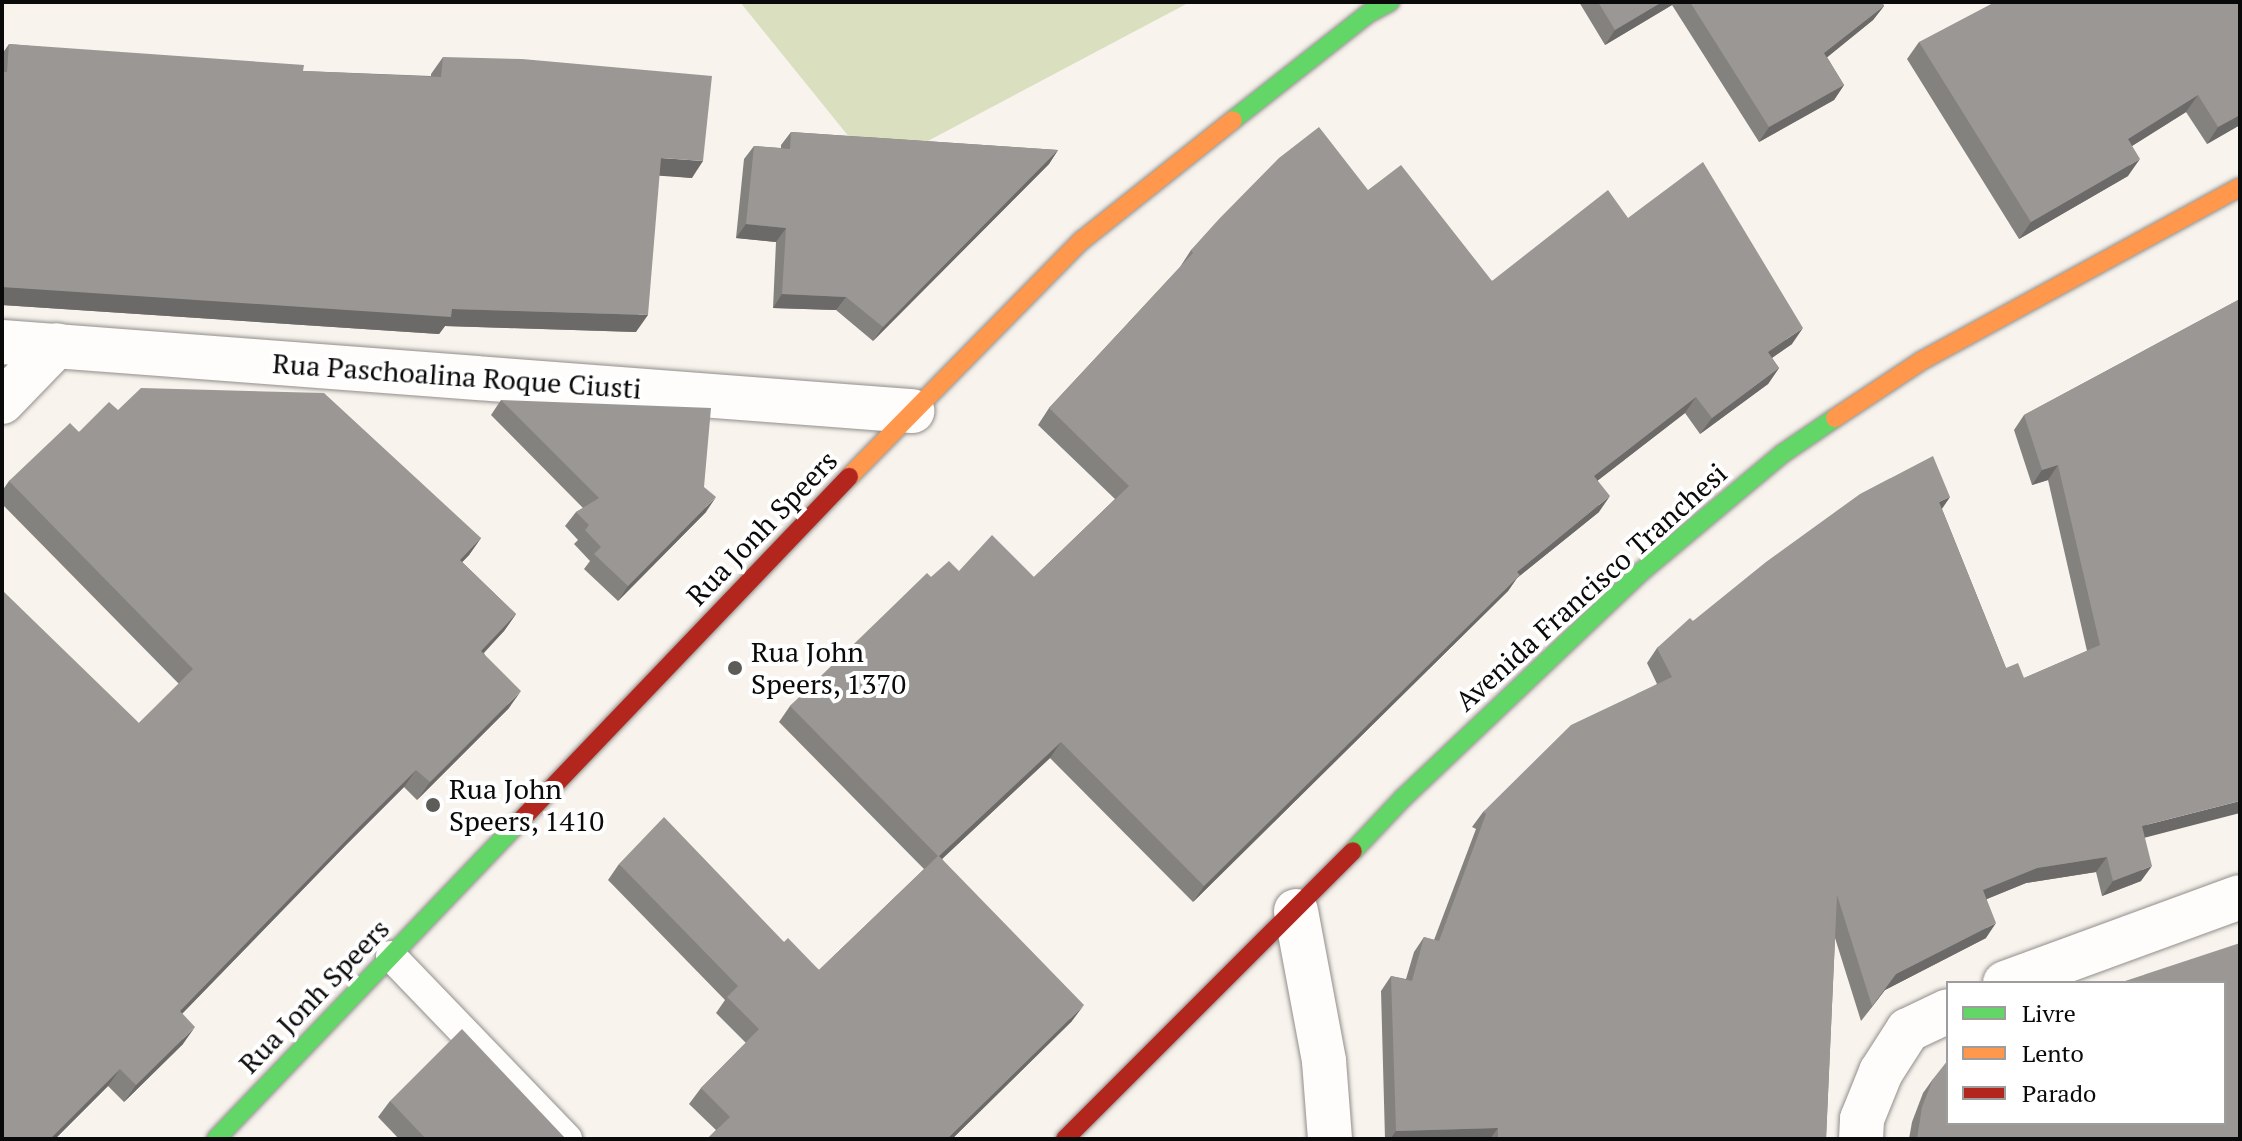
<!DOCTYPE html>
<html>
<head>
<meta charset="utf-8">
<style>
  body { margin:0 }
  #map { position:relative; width:2242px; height:1141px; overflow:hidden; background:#f8f3ed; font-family:"PT Serif",serif }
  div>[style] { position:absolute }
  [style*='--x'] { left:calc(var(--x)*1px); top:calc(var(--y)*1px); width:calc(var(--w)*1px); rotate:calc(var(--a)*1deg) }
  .forest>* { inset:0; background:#dae0bf }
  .roads { filter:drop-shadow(0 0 2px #918f8c) drop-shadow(0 0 2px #918f8c) }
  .lane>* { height:30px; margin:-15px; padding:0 15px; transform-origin:15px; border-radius:15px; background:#fefdfc }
  .street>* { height:44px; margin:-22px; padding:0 22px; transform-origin:22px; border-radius:22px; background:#fefdfc }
  .fast>* { height:18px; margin:-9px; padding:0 9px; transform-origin:9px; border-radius:9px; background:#63d668 }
  .slow>* { height:18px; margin:-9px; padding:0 9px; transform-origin:9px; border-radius:9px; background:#ff974d }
  .jam>* { height:18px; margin:-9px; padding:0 9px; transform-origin:9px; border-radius:9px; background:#b3261e }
  .wall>* { inset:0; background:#84827f }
  .shaded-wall>* { inset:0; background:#6c6a68 }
  .building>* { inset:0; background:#9a9794 }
  .dots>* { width:22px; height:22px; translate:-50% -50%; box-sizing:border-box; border:4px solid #fff; border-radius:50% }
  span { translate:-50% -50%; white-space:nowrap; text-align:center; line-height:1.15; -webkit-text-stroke:8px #fff; paint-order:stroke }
  .street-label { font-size:28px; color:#0a0a0a }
  .poi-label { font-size:28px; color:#0a0a0a }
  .left { translate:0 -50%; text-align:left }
  .frame { position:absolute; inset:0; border:4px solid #0a0a0a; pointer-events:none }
  .legend { position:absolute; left:1946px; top:981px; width:280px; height:144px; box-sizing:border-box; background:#fff; border:2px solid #9d9d9d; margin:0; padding:10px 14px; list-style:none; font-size:24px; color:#0a0a0a }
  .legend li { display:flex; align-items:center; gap:16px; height:40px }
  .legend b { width:40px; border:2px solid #9d9d9d }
</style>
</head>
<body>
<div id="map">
  <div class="forest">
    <i style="clip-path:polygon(740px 2px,1190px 2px,875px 169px)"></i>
  </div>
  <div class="roads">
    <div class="lane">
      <i style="--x:391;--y:956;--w:254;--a:46.1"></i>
    </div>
    <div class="street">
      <i style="--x:2;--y:342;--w:913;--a:4.34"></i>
      <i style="--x:2;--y:402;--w:79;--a:-46"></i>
      <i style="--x:1296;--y:911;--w:153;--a:79.4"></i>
      <i style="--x:1324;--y:1061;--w:78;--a:85.6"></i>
      <i style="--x:2005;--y:983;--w:250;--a:-20.1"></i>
      <i style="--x:1861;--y:1139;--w:20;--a:-87"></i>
      <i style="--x:1862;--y:1119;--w:51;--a:-68"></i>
      <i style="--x:1881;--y:1072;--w:50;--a:-57.3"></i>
      <i style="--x:1908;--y:1030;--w:44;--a:-25.4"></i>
    </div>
    <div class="fast">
      <i style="--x:1233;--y:120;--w:173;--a:-38.2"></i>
      <i style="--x:1369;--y:13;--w:24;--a:-28"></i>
      <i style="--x:1353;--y:851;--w:73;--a:-46.7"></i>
      <i style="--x:1403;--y:798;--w:328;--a:-43.5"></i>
      <i style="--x:1641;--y:572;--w:184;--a:-39.9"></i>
      <i style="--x:1782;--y:454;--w:64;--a:-34.2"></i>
      <i style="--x:216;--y:1139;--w:444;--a:-46.3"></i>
    </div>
    <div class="slow">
      <i style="--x:1835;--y:418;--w:103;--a:-33.5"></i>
      <i style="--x:1921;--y:361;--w:363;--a:-28.6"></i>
      <i style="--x:849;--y:477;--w:331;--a:-45.5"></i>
      <i style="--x:1081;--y:241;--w:194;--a:-38.5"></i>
    </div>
    <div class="jam">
      <i style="--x:523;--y:818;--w:472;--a:-46.3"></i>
      <i style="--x:1065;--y:1139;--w:407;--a:-45"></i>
    </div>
  </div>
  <div class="wall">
    <i style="clip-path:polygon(1579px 2px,1882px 2px,1884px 6px,1873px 20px,1827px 57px,1844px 85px,1834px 100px,1759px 142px,1672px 5px,1605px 45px)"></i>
    <i style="clip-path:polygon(2240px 2px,2240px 125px,2207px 144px,2186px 112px,2132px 146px,2128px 176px,2019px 239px,1907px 59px,1919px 42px)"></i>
    <i style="clip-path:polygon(9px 44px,303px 71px,431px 76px,431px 74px,443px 57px,692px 178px,659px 175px,636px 332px,445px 326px,439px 334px,2px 305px,2px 54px)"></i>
    <i style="clip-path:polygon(791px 132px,1058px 150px,1049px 164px,873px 341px,836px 310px,773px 308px,776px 242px,736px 238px,744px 159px,754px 146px,781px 148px,781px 145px)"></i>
    <i style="clip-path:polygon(1368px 190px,1492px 281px,1628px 218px,1792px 344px,1772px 358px,1779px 368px,1768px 384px,1700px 434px,1685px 413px,1598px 480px,1599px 512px,1517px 578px,1508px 591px,1193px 902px,1050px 758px,942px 859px,1072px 1021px,952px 1139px,707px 1139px,716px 1130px,689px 1104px,701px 1088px,746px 1043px,716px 1013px,725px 1000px,608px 880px,619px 864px,784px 942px,819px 970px,924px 869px,779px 722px,790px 706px,931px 577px,959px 571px,1034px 577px,1115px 499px,1038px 425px,1049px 408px,1180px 267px,1191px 250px)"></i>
    <i style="clip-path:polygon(2240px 299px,2145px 838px,2141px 881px,2102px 896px,2096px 872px,2026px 883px,1987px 899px,1986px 938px,1885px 990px,1861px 1021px,1835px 938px,1826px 1139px,1385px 1139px,1381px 991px,1391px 976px,1406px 979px,1414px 952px,1424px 937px,1434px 940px,1476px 829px,1472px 827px,1483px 812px,1657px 684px,1647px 663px,1657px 648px,1693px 621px,1950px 497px,1942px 509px,2006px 668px,2024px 678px,2087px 651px,2048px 480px,2032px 485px,2014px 430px,2024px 415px)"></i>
    <i style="clip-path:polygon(501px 400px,704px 487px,706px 512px,618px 601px,584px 569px,590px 561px,574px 544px,578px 540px,565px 526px,576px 512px,583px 508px,491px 415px)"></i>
    <i style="clip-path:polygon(118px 410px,481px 538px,469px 555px,462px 562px,516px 614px,504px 631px,484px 653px,509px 708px,417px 800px,404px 787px,345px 846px,182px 1014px,183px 1044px,124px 1102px,108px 1086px,55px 1139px,2px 1139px,139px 723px,179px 684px,2px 504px,2px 491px,9px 481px,79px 432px)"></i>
    <i style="clip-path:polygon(1933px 1079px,2240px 1139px,1909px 1139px,1912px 1122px,1923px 1093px)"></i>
    <i style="clip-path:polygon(390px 1101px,566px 1139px,399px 1139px,378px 1117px)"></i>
  </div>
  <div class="shaded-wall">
    <i style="clip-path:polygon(1662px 2px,1674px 2px,1672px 5px,1605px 45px,1615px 30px)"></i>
    <i style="clip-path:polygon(1884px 6px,1873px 20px,1814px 68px,1824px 53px)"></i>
    <i style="clip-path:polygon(1844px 85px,1834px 100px,1759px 142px,1769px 127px)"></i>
    <i style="clip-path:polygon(2198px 95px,2186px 112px,2116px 156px,2128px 139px)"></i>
    <i style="clip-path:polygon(2240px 115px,2240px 125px,2207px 144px,2218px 127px)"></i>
    <i style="clip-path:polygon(1058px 150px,1049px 164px,873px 341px,883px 327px)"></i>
    <i style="clip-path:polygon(661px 158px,703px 161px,692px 178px,649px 175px)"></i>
    <i style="clip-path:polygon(2140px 159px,2128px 176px,2019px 239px,2031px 222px)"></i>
    <i style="clip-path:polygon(746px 224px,786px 228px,776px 242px,736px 238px)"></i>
    <i style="clip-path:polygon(2px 287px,452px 309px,648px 315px,636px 332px,445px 326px,439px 334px,2px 305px)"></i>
    <i style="clip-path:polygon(782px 294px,846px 297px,836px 310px,773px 308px)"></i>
    <i style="clip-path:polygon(1803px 328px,1792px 344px,1757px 368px,1768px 352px)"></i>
    <i style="clip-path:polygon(1779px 368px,1768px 384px,1700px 434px,1712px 418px)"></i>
    <i style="clip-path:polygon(1696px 397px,1685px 413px,1583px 492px,1594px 476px)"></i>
    <i style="clip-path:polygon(2058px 465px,2048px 480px,2032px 485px,2042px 470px)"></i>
    <i style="clip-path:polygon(1610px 496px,1599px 512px,1517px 578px,1508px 591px,1193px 902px,1204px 886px,1517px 572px)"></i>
    <i style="clip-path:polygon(716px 497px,706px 512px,618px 601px,628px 586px)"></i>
    <i style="clip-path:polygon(1950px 497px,1939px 512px,1939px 502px)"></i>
    <i style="clip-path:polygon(481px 538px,469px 555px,448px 577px,460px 560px)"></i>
    <i style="clip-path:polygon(516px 614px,504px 631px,469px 668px,481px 651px)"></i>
    <i style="clip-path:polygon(521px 691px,509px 708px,417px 800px,430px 782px)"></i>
    <i style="clip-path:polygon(1061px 742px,1050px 758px,928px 872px,939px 856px)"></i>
    <i style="clip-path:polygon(416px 770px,404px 787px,345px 846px,168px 1028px,180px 1011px,357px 829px)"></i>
    <i style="clip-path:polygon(2240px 801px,2240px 813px,2132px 841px,2142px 826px)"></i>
    <i style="clip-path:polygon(2107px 857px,2096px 872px,2026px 883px,1972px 905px,1983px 890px,2037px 868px)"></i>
    <i style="clip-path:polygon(2152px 866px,2141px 881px,2102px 896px,2113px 881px)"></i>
    <i style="clip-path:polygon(1996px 923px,1986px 938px,1885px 990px,1861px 1021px,1896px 974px)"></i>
    <i style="clip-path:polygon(1084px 1005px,1072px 1021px,952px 1139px,947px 1139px)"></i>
    <i style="clip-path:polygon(195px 1027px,183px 1044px,124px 1102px,136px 1085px)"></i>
    <i style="clip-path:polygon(120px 1069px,108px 1086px,55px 1139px,50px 1139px)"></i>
    <i style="clip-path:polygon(1498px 1128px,1490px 1139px,1390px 1139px,1396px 1131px)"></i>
  </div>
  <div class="building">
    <i style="clip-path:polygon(1598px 2px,1662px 2px,1615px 30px)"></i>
    <i style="clip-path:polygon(1690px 2px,1882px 2px,1884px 6px,1824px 53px,1844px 85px,1769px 127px)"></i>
    <i style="clip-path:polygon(1995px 2px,2240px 2px,2240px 115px,2218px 127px,2198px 95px,2128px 139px,2140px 159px,2031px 222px,1919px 42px)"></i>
    <i style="clip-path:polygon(9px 44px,304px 65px,303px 71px,441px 77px,443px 57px,522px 59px,712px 76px,703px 161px,661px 158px,648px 315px,452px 309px,451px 317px,2px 287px,2px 72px,7px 72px)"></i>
    <i style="clip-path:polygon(1319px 127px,1368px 190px,1401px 165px,1492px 281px,1608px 190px,1628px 218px,1703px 162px,1803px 328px,1768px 352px,1779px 368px,1712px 418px,1696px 397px,1594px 476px,1610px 496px,1517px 572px,1520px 575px,1204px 886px,1061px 742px,939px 856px,1084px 1005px,947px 1139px,707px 1139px,730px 1117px,701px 1088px,759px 1029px,727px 997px,738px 986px,619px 864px,664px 817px,784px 942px,788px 938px,819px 970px,938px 856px,790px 706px,927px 573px,931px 577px,949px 561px,959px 571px,992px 535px,1034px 577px,1129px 486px,1049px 408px,1193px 253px,1191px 250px,1219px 219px,1279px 158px)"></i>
    <i style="clip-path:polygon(791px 132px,1058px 150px,883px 327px,846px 297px,782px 294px,786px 228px,746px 224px,754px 146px,790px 149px)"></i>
    <i style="clip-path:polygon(2240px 299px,2240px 801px,2142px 826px,2152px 866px,2113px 881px,2107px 857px,2037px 868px,1983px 890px,1996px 923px,1896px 974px,1872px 1006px,1837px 895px,1826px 1139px,1498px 1139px,1498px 1128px,1396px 1131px,1391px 976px,1412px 981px,1424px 937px,1439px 941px,1486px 814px,1483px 812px,1571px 725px,1672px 677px,1657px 648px,1690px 618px,1693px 621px,1766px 562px,1860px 494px,1933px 456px,1950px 497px,1939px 502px,2006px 668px,2018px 663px,2024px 678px,2100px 645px,2058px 465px,2042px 470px,2024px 415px)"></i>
    <i style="clip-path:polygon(141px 388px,324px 393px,481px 538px,460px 560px,516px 614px,481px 651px,521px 691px,430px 782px,416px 770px,357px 829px,180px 1011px,195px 1027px,136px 1085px,120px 1069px,50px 1139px,2px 1139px,2px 590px,139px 723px,193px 669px,9px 481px,70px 423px,79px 432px,109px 402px,118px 410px)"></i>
    <i style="clip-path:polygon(501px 400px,711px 408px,704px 487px,716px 497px,628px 586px,594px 554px,601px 547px,585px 530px,589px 525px,576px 512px,599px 498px)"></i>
    <i style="clip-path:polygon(2240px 943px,2240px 1139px,1917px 1139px,1922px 1107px,1933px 1079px,1948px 1060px,1948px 1123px,2224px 1123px,2224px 983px,2119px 983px)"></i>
    <i style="clip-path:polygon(462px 1029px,566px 1139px,426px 1139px,390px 1101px)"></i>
  </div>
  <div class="dots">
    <i style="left:735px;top:668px;background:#5d5c59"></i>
    <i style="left:433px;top:805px;background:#5d5c59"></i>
  </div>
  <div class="street-label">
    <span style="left:457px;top:376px;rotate:4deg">Rua Paschoalina Roque Ciusti</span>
    <span style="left:762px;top:528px;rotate:-46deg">Rua Jonh Speers</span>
    <span style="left:1591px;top:587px;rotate:-42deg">Avenida Francisco Tranchesi</span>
    <span style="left:314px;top:996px;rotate:-46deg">Rua Jonh Speers</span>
  </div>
  <div class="poi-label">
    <span class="left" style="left:751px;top:668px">Rua John<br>Speers, 1370</span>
    <span class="left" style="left:449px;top:805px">Rua John<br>Speers, 1410</span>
  </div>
  <div class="frame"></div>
  <ul class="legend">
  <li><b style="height:10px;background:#63d668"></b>Livre</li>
  <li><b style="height:10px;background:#ff974d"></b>Lento</li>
  <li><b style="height:10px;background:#b3261e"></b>Parado</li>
  </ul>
</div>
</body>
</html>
